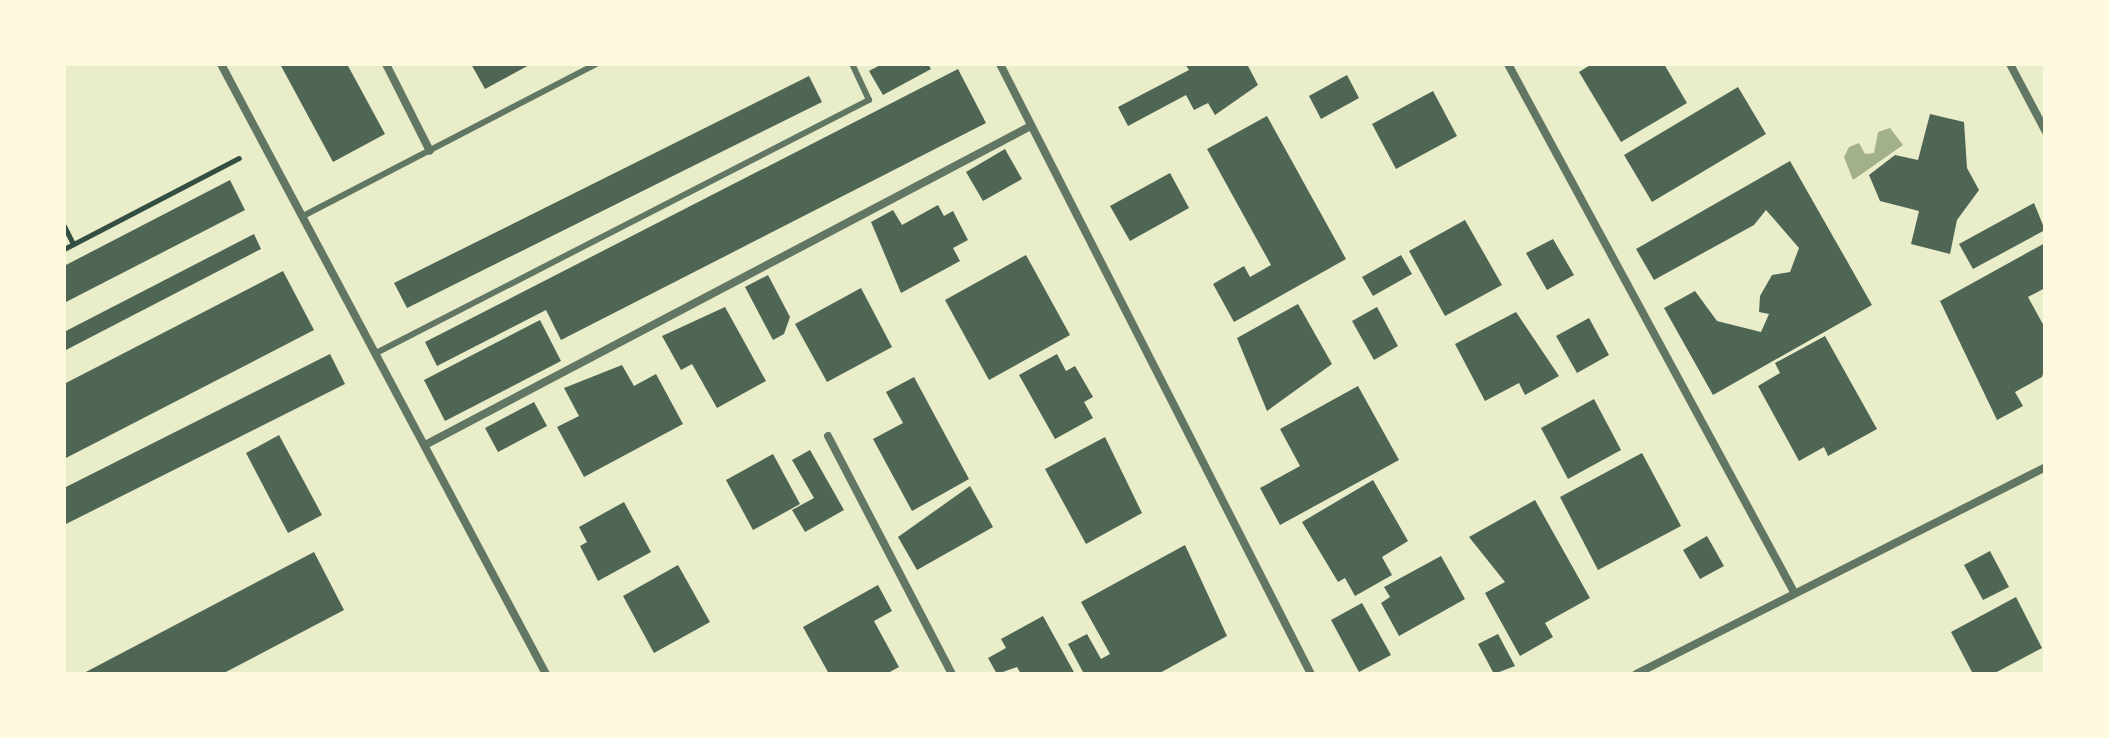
<!DOCTYPE html>
<html>
<head>
<meta charset="utf-8">
<style>
  body { margin:0 }
  #map { position:relative; width:2109px; height:738px; overflow:hidden; background:#e9edc9; font-family:Inter,sans-serif }
  div>[style] { position:absolute }
  [style*='--x'] { left:calc(var(--x)*1px); top:calc(var(--y)*1px); width:calc(var(--w)*1px); rotate:calc(var(--a)*1deg) }
  .water>* { inset:0; background:#a3b18a }
  .building>* { inset:0; background:#4f6655 }
  .path>* { height:5px; margin:-2.5px; padding:0 2.5px; transform-origin:2.5px; border-radius:2.5px; background:#344e41 }
  .service>* { height:6px; margin:-3px; padding:0 3px; transform-origin:3px; border-radius:3px; background:#617663 }
  .minor>* { height:8px; margin:-4px; padding:0 4px; transform-origin:4px; border-radius:4px; background:#617663 }
  span { translate:-50% -50%; white-space:nowrap; text-align:center; line-height:1.15; -webkit-text-stroke:8px #fefae0; paint-order:stroke }
  .frame { position:absolute; inset:0; border:66px solid #fefae0; pointer-events:none }
</style>
</head>
<body>
<div id="map">
  <div class="water">
    <i style="clip-path:polygon(1890px 128px,1903px 145px,1853px 180px,1844px 157px,1849px 147px,1859px 143px,1865px 154px,1874px 153px,1878px 132px)"></i>
  </div>
  <div class="building">
    <i style="clip-path:polygon(280px 64px,347px 64px,385px 134px,333px 162px)"></i>
    <i style="clip-path:polygon(471px 64px,531px 64px,485px 89px)"></i>
    <i style="clip-path:polygon(882px 64px,928px 64px,931px 69px,883px 95px,869px 71px)"></i>
    <i style="clip-path:polygon(1185px 64px,1247px 64px,1258px 85px,1215px 115px,1208px 103px,1194px 110px,1186px 95px,1128px 126px,1118px 107px,1189px 70px)"></i>
    <i style="clip-path:polygon(1592px 64px,1664px 64px,1687px 103px,1621px 142px,1579px 72px)"></i>
    <i style="clip-path:polygon(958px 69px,986px 123px,561px 340px,546px 310px,437px 366px,425px 342px)"></i>
    <i style="clip-path:polygon(1347px 75px,1359px 98px,1321px 119px,1309px 96px)"></i>
    <i style="clip-path:polygon(809px 76px,822px 102px,407px 308px,394px 283px)"></i>
    <i style="clip-path:polygon(1738px 87px,1766px 134px,1652px 202px,1624px 155px)"></i>
    <i style="clip-path:polygon(1433px 91px,1457px 136px,1396px 169px,1372px 124px)"></i>
    <i style="clip-path:polygon(1930px 114px,1964px 122px,1967px 168px,1979px 190px,1957px 220px,1950px 254px,1911px 244px,1919px 211px,1880px 201px,1869px 175px,1895px 155px,1918px 160px)"></i>
    <i style="clip-path:polygon(1267px 116px,1346px 259px,1234px 322px,1213px 284px,1244px 266px,1250px 277px,1271px 265px,1207px 149px)"></i>
    <i style="clip-path:polygon(1005px 149px,1022px 179px,983px 201px,966px 172px)"></i>
    <i style="clip-path:polygon(1790px 161px,1872px 305px,1713px 395px,1664px 308px,1695px 291px,1717px 321px,1761px 332px,1769px 314px,1759px 312px,1760px 296px,1772px 275px,1790px 272px,1799px 248px,1766px 210px,1754px 225px,1654px 280px,1636px 249px)"></i>
    <i style="clip-path:polygon(1170px 173px,1189px 208px,1130px 241px,1110px 206px)"></i>
    <i style="clip-path:polygon(230px 180px,245px 210px,64px 303px,64px 266px)"></i>
    <i style="clip-path:polygon(2034px 203px,2045px 230px,1973px 269px,1959px 244px)"></i>
    <i style="clip-path:polygon(938px 205px,944px 216px,953px 211px,968px 240px,953px 248px,960px 261px,901px 293px,871px 222px,893px 210px,902px 225px)"></i>
    <i style="clip-path:polygon(1465px 220px,1502px 285px,1445px 316px,1409px 251px)"></i>
    <i style="clip-path:polygon(254px 234px,261px 249px,64px 351px,64px 332px)"></i>
    <i style="clip-path:polygon(1553px 239px,1574px 275px,1547px 290px,1526px 253px)"></i>
    <i style="clip-path:polygon(2045px 243px,2045px 288px,2028px 297px,2045px 328px,2045px 367px,2042px 377px,2015px 392px,2023px 406px,1997px 420px,1940px 301px)"></i>
    <i style="clip-path:polygon(1026px 255px,1070px 335px,989px 380px,945px 300px)"></i>
    <i style="clip-path:polygon(1401px 255px,1412px 274px,1373px 296px,1362px 277px)"></i>
    <i style="clip-path:polygon(283px 271px,314px 330px,64px 459px,64px 384px)"></i>
    <i style="clip-path:polygon(768px 275px,790px 317px,784px 334px,773px 340px,745px 287px)"></i>
    <i style="clip-path:polygon(861px 288px,892px 347px,827px 382px,795px 324px)"></i>
    <i style="clip-path:polygon(1298px 304px,1332px 364px,1267px 411px,1237px 338px)"></i>
    <i style="clip-path:polygon(725px 307px,766px 381px,717px 408px,692px 364px,681px 370px,662px 336px)"></i>
    <i style="clip-path:polygon(1377px 307px,1398px 346px,1374px 360px,1352px 321px)"></i>
    <i style="clip-path:polygon(1516px 312px,1559px 376px,1525px 395px,1519px 383px,1485px 401px,1455px 344px)"></i>
    <i style="clip-path:polygon(1589px 318px,1609px 355px,1577px 373px,1556px 336px)"></i>
    <i style="clip-path:polygon(540px 320px,561px 361px,445px 421px,424px 380px)"></i>
    <i style="clip-path:polygon(1825px 336px,1877px 429px,1828px 456px,1824px 447px,1799px 461px,1758px 386px,1780px 373px,1775px 363px)"></i>
    <i style="clip-path:polygon(330px 354px,345px 384px,64px 525px,64px 488px)"></i>
    <i style="clip-path:polygon(1057px 354px,1066px 371px,1075px 366px,1093px 397px,1084px 402px,1093px 418px,1055px 439px,1019px 375px)"></i>
    <i style="clip-path:polygon(622px 365px,634px 386px,656px 374px,683px 424px,584px 477px,557px 427px,579px 416px,564px 388px)"></i>
    <i style="clip-path:polygon(914px 377px,969px 479px,912px 511px,873px 439px,903px 423px,886px 392px)"></i>
    <i style="clip-path:polygon(1358px 386px,1399px 460px,1280px 525px,1260px 488px,1300px 466px,1280px 429px)"></i>
    <i style="clip-path:polygon(1594px 399px,1621px 450px,1568px 479px,1541px 428px)"></i>
    <i style="clip-path:polygon(534px 402px,547px 426px,498px 452px,485px 428px)"></i>
    <i style="clip-path:polygon(279px 435px,322px 515px,288px 533px,246px 453px)"></i>
    <i style="clip-path:polygon(1105px 437px,1142px 513px,1086px 544px,1045px 469px)"></i>
    <i style="clip-path:polygon(810px 450px,844px 510px,805px 532px,792px 510px,814px 498px,792px 460px)"></i>
    <i style="clip-path:polygon(1642px 453px,1681px 526px,1598px 570px,1560px 497px)"></i>
    <i style="clip-path:polygon(773px 454px,800px 504px,753px 530px,726px 480px)"></i>
    <i style="clip-path:polygon(1373px 480px,1408px 541px,1382px 557px,1392px 575px,1355px 596px,1345px 578px,1338px 582px,1302px 522px)"></i>
    <i style="clip-path:polygon(970px 486px,993px 527px,917px 570px,898px 537px)"></i>
    <i style="clip-path:polygon(1535px 500px,1590px 598px,1545px 623px,1553px 637px,1520px 656px,1485px 593px,1505px 582px,1469px 537px)"></i>
    <i style="clip-path:polygon(624px 502px,651px 552px,598px 581px,580px 546px,587px 542px,579px 527px)"></i>
    <i style="clip-path:polygon(1707px 536px,1724px 566px,1700px 579px,1683px 550px)"></i>
    <i style="clip-path:polygon(1185px 545px,1227px 636px,1158px 674px,1084px 674px,1068px 644px,1087px 634px,1101px 659px,1110px 654px,1081px 602px)"></i>
    <i style="clip-path:polygon(1990px 551px,2009px 587px,1983px 600px,1964px 565px)"></i>
    <i style="clip-path:polygon(314px 552px,344px 610px,222px 674px,82px 674px)"></i>
    <i style="clip-path:polygon(1441px 556px,1465px 599px,1399px 636px,1381px 603px,1390px 597px,1384px 587px)"></i>
    <i style="clip-path:polygon(678px 565px,710px 622px,654px 653px,623px 596px)"></i>
    <i style="clip-path:polygon(878px 585px,892px 611px,874px 621px,899px 667px,886px 674px,829px 674px,803px 627px)"></i>
    <i style="clip-path:polygon(2016px 597px,2042px 648px,1993px 674px,1973px 674px,1951px 632px)"></i>
    <i style="clip-path:polygon(1362px 603px,1391px 655px,1359px 672px,1331px 620px)"></i>
    <i style="clip-path:polygon(1043px 616px,1075px 674px,1021px 674px,1017px 667px,997px 674px,988px 658px,1006px 648px,1001px 639px)"></i>
    <i style="clip-path:polygon(1498px 634px,1515px 666px,1494px 674px,1478px 644px)"></i>
  </div>
  <div class="path">
    <i style="--x:64;--y:226;--w:20;--a:63"></i>
    <i style="--x:64;--y:249;--w:197;--a:-27.5"></i>
  </div>
  <div class="service">
    <i style="--x:303;--y:216;--w:330;--a:-27.4"></i>
    <i style="--x:378;--y:352;--w:552;--a:-27.17"></i>
    <i style="--x:869;--y:100;--w:40;--a:-115"></i>
  </div>
  <div class="minor">
    <i style="--x:221;--y:64;--w:691;--a:61.95"></i>
    <i style="--x:386;--y:64;--w:97;--a:63.2"></i>
    <i style="--x:1000;--y:64;--w:685;--a:62.99"></i>
    <i style="--x:1508;--y:64;--w:600;--a:61.56"></i>
    <i style="--x:2010;--y:64;--w:75;--a:62.1"></i>
    <i style="--x:828;--y:436;--w:268;--a:62.5"></i>
    <i style="--x:425;--y:445;--w:683;--a:-27.77"></i>
    <i style="--x:1636;--y:674;--w:458;--a:-26.8"></i>
  </div>
  <div class="frame"></div>
</div>
</body>
</html>
